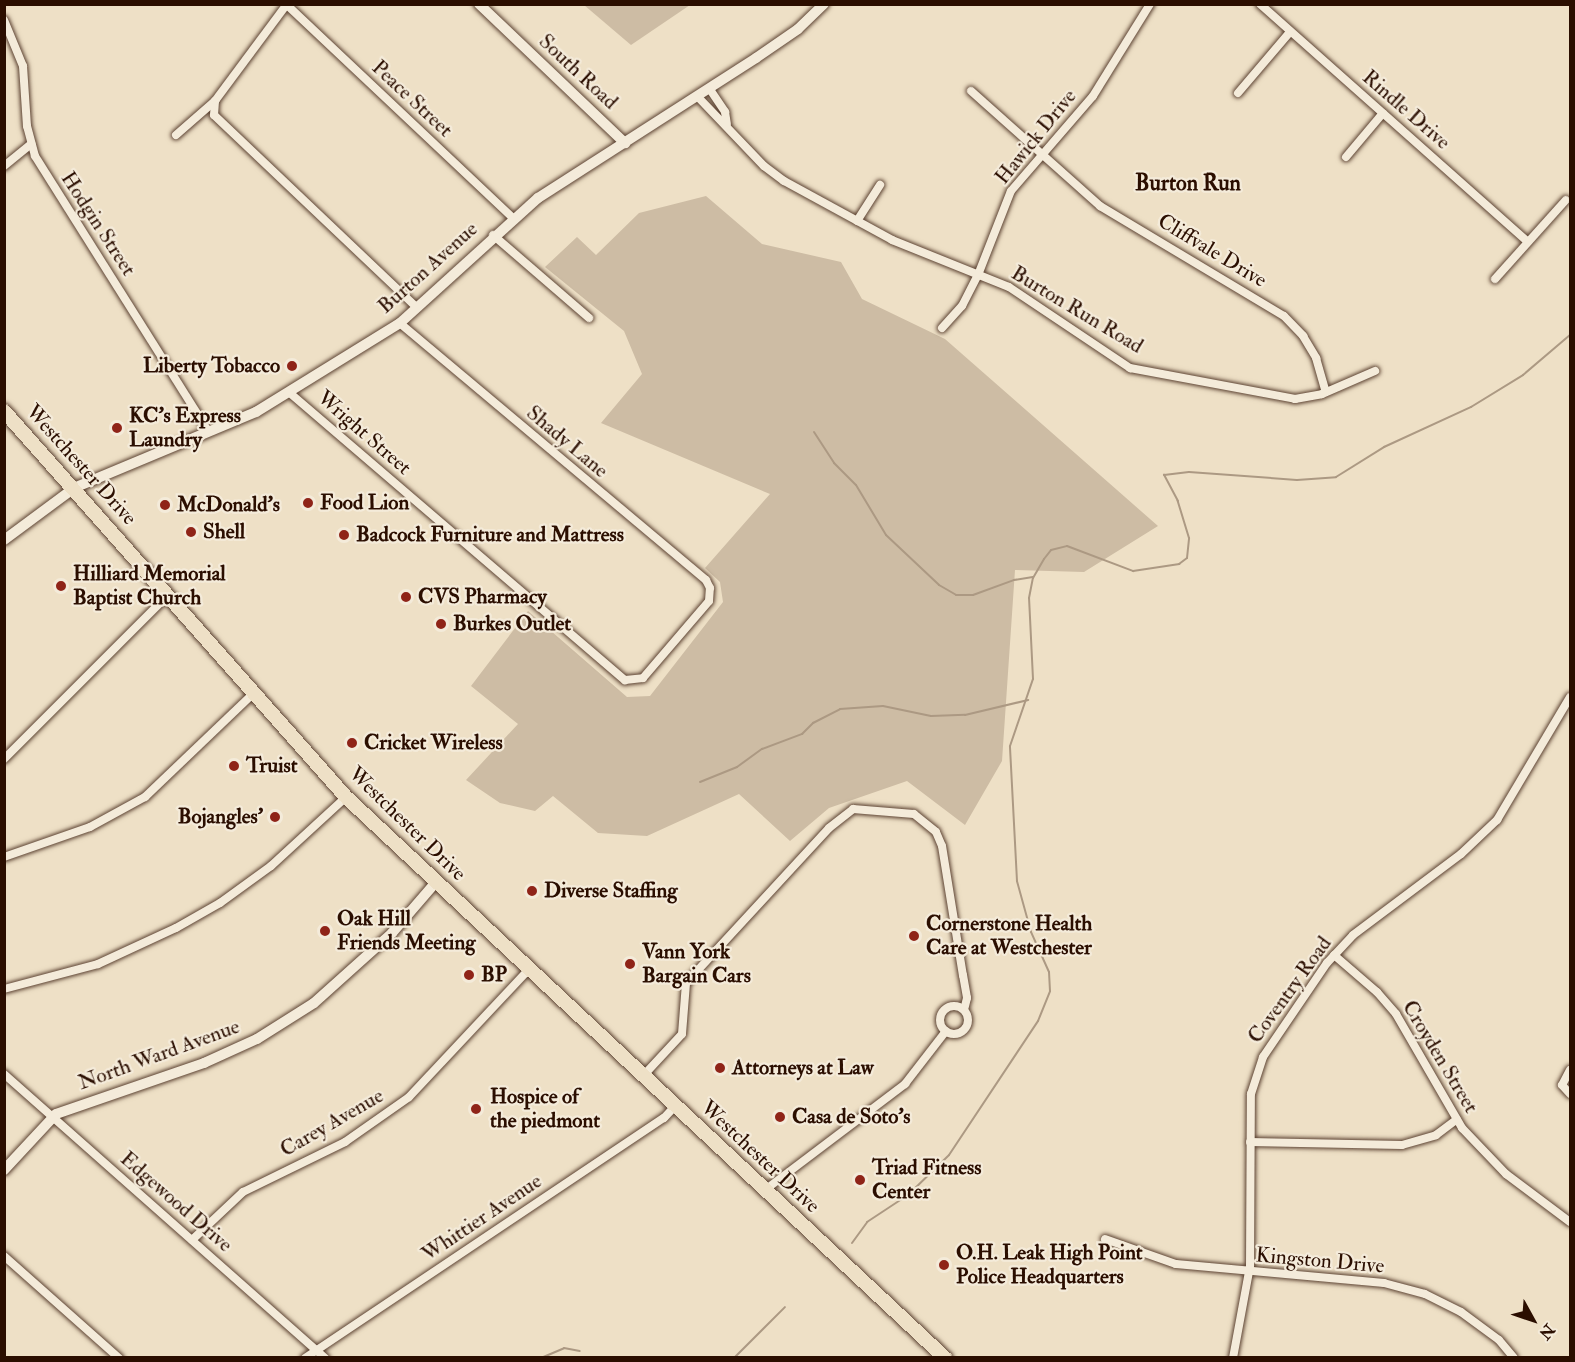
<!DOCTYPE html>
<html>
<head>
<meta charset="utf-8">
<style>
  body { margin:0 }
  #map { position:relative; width:1575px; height:1362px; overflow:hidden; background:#eee0c6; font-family:"IM FELL Double Pica",serif }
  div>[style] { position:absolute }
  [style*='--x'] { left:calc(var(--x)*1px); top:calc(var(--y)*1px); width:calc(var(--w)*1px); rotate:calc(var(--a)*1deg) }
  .green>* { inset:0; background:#cdbca4 }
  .stream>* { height:2px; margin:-1px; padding:0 1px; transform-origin:1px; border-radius:1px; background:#ac9983 }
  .roads { filter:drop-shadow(0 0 2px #5c4232) drop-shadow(0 0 2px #5c4232) }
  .minor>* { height:8px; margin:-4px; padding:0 4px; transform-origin:4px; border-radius:4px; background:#f4ebda }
  .minor>.ring { margin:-4px; padding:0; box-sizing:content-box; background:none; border:8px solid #f4ebda; border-radius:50% }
  .tertiary>* { height:10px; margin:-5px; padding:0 5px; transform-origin:5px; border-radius:5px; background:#f4ebda }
  .primary>* { height:14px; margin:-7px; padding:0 7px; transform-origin:7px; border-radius:7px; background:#eee0c6 }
  .dots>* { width:16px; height:16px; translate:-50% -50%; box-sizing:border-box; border:3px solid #f4ebda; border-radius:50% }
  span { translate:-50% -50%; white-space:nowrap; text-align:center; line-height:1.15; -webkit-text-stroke:4.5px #f4ebda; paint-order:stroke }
  .street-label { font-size:21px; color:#2b0e00 }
  .poi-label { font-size:21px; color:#2b0e00; font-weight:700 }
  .right { translate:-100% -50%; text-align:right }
  .left { translate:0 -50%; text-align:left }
  .neighbourhood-label { font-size:22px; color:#2b0e00; font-weight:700 }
  .frame { position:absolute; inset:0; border:6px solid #2b0e00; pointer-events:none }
  .north { position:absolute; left:1503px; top:1290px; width:60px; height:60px; -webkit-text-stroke:4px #f4ebda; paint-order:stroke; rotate:130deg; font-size:16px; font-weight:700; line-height:24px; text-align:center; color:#2b0e00 }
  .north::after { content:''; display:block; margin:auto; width:21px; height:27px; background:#2b0e00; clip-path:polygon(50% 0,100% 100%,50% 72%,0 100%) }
</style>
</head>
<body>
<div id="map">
  <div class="green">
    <i style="clip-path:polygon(584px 5px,690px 5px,631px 45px)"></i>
    <i style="clip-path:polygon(706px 196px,762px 244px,841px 262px,862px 299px,945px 339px,1158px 526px,1084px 572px,1015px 570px,1002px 761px,965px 825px,907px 781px,829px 808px,790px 841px,739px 794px,647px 836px,598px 833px,553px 796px,535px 811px,500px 803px,466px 780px,518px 724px,471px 686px,528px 611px,627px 697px,650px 696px,723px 602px,720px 582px,705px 568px,770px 494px,601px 423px,642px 374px,624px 331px,545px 267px,577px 237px,596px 255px,639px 213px)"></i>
  </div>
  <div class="stream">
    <i style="--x:814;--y:432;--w:37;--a:57"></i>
    <i style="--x:834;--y:463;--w:31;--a:45"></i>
    <i style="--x:856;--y:485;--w:58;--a:59"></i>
    <i style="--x:886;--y:535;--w:73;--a:43.3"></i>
    <i style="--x:939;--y:585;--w:20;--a:30"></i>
    <i style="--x:956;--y:595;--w:17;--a:0"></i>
    <i style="--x:973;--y:595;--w:44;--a:-20.1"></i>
    <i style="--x:1014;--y:580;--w:19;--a:-9"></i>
    <i style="--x:700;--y:782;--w:40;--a:-22"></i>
    <i style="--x:737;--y:767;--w:31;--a:-36"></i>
    <i style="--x:762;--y:749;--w:43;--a:-20.6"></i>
    <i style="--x:802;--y:734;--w:16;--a:-45"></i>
    <i style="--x:813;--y:723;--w:30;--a:-27"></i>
    <i style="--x:840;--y:709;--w:43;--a:-4"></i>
    <i style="--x:883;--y:706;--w:49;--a:11.8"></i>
    <i style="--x:931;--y:716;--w:34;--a:-2"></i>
    <i style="--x:965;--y:715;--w:65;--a:-13.4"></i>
    <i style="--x:852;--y:1243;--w:26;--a:-54"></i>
    <i style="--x:867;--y:1222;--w:49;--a:-33.4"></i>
    <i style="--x:908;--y:1195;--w:57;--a:-44.3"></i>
    <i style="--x:949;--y:1155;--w:161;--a:-56.4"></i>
    <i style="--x:1038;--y:1021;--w:32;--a:-68"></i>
    <i style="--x:1050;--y:991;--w:19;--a:-93"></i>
    <i style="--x:1049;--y:972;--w:44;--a:-114.2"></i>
    <i style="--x:1031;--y:932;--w:53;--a:-105.4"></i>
    <i style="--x:1017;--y:881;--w:135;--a:-93"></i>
    <i style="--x:1010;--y:746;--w:71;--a:-71.1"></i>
    <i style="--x:1033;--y:679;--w:81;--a:-92.8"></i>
    <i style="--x:1029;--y:598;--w:20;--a:-79"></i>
    <i style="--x:1033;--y:578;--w:22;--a:-60"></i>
    <i style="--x:1044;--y:559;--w:11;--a:-52"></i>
    <i style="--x:1051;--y:550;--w:16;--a:-14"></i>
    <i style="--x:1067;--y:546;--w:71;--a:20.7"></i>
    <i style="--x:1133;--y:571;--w:47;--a:-8.7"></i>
    <i style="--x:1179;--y:564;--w:10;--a:-37"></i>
    <i style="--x:1187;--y:558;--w:20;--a:-84"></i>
    <i style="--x:1189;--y:538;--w:39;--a:-107"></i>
    <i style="--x:1178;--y:501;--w:30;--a:-118"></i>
    <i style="--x:1164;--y:475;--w:25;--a:-7"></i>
    <i style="--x:1189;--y:472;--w:108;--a:4.2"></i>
    <i style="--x:1297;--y:480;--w:39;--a:-4"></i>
    <i style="--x:1336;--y:477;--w:57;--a:-32"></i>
    <i style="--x:1384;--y:447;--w:96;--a:-24.7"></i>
    <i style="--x:1471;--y:407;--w:61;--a:-31.6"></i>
    <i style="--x:1523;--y:375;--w:62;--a:-40.4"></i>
    <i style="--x:541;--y:1358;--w:25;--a:-23"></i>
    <i style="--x:564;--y:1348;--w:16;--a:11"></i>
    <i style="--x:734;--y:1358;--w:72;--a:-45"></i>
  </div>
  <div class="roads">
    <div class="minor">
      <i style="--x:1260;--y:4;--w:358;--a:41.6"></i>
      <i style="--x:287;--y:5;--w:311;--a:43.3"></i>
      <i style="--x:4;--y:20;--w:50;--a:67.6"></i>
      <i style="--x:23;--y:66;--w:60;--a:86.2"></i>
      <i style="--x:27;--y:126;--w:31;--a:75"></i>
      <i style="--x:35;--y:156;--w:325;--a:57.8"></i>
      <i style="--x:709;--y:88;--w:29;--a:56"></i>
      <i style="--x:725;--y:112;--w:12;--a:81"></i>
      <i style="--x:971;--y:91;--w:173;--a:41.7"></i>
      <i style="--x:1100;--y:206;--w:214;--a:30.9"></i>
      <i style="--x:1284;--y:316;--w:28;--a:46"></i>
      <i style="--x:1303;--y:336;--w:26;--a:59"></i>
      <i style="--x:1316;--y:358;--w:35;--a:74"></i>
      <i style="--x:1238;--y:93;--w:80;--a:-49.6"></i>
      <i style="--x:697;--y:96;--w:97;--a:46.3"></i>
      <i style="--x:764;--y:166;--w:25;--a:37"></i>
      <i style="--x:784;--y:181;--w:123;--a:28.6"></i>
      <i style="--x:892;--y:240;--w:126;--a:21.9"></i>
      <i style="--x:1009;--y:287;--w:146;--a:33.8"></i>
      <i style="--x:1130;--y:368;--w:168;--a:10.6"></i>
      <i style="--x:1295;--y:399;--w:27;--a:-10"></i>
      <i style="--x:1322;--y:394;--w:58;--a:-23.5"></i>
      <i style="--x:215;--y:101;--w:14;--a:94"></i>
      <i style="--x:214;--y:115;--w:279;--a:43.5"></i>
      <i style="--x:176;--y:135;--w:52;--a:-41.1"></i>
      <i style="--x:215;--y:101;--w:121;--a:-53.4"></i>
      <i style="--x:1346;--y:157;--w:57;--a:-49.9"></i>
      <i style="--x:4;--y:166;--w:35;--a:-39"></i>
      <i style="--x:857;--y:221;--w:43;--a:-57.4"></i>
      <i style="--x:493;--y:235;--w:127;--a:40.8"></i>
      <i style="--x:1495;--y:279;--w:106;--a:-48.1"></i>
      <i style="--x:942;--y:328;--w:30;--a:-48"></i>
      <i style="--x:962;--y:306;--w:35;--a:-63"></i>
      <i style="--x:978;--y:275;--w:90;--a:-68.6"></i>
      <i style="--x:1011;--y:191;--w:125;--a:-49.2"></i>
      <i style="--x:1093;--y:96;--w:108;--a:-58.2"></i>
      <i style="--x:291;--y:394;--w:440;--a:40.6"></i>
      <i style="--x:625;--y:680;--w:18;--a:-6"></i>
      <i style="--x:643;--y:678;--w:101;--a:-49.4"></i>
      <i style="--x:709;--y:601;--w:13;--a:-86"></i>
      <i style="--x:710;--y:588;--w:9;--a:-117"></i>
      <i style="--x:706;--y:580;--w:400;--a:-140"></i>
      <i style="--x:4;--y:759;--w:232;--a:-45"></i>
      <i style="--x:4;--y:857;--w:91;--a:-19.2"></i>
      <i style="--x:90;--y:827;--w:63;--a:-28.6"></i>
      <i style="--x:145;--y:797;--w:151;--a:-43.7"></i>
      <i style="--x:1334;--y:955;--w:57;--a:40.7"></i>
      <i style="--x:1377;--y:992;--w:29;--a:49"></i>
      <i style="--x:1396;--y:1014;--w:132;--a:59.9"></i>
      <i style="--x:1462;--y:1128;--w:64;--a:46.3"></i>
      <i style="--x:1506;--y:1174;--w:80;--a:36.9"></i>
      <i style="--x:4;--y:989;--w:97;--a:-14.9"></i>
      <i style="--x:98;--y:964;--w:86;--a:-24.8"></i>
      <i style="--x:176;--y:928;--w:51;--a:-29.6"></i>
      <i style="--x:220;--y:903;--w:63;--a:-36"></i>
      <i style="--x:271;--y:866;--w:102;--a:-42.6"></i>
      <i class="ring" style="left:940px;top:1006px;width:20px;height:20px"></i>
      <i style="--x:1570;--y:1070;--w:17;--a:118"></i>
      <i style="--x:1562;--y:1085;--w:12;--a:48"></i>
      <i style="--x:4;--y:1074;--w:429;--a:41.5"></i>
      <i style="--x:643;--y:1076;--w:57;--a:-47.1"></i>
      <i style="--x:682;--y:1034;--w:51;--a:-85.5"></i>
      <i style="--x:686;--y:983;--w:211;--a:-47.3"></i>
      <i style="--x:829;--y:828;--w:31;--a:-38"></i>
      <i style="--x:853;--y:809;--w:61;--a:4.7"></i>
      <i style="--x:914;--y:814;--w:28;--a:39"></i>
      <i style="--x:936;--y:832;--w:15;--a:67"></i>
      <i style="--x:942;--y:846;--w:131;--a:80.8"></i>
      <i style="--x:963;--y:975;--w:23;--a:80"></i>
      <i style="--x:967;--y:998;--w:12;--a:104"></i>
      <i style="--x:1250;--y:1142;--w:152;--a:1.1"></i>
      <i style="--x:1402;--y:1145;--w:35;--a:-16"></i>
      <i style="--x:1436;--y:1135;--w:26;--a:-37"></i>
      <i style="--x:765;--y:1190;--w:176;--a:-37.1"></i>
      <i style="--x:905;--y:1084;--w:67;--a:-52.3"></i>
      <i style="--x:1105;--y:1239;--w:75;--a:19.4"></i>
      <i style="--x:1176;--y:1264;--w:209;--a:5.2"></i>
      <i style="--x:1384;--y:1283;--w:42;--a:15"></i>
      <i style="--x:1425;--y:1294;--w:40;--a:26.6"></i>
      <i style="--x:1461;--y:1312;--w:47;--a:36.4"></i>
      <i style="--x:1499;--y:1340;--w:23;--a:50"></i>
      <i style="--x:192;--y:1240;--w:70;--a:-43.3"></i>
      <i style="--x:243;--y:1192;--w:114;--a:-26.1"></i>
      <i style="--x:345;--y:1142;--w:78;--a:-35.1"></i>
      <i style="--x:409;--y:1097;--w:175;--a:-46.8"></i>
      <i style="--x:4;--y:1256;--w:154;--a:41.6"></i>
      <i style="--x:305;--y:1358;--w:432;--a:-33.8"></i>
      <i style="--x:664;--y:1118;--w:16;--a:-47"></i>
      <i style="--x:1233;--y:1358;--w:94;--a:-79.5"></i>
      <i style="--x:1250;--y:1266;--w:172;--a:-89.7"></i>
      <i style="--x:1251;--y:1094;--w:39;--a:-72"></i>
      <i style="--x:1263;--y:1057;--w:114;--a:-55.8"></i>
      <i style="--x:1327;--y:963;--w:38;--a:-47"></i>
      <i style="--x:1353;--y:935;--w:135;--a:-36.9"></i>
      <i style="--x:1461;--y:854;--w:50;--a:-43.4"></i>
      <i style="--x:1497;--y:820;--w:143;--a:-59.3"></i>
    </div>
    <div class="tertiary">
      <i style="--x:479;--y:4;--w:202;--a:43.6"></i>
      <i style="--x:4;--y:540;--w:87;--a:-36.6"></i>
      <i style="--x:74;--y:488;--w:197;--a:-22.7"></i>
      <i style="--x:256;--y:412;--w:169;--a:-31.7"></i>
      <i style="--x:400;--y:323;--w:186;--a:-42.2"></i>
      <i style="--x:538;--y:198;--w:259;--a:-32.7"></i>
      <i style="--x:756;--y:58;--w:51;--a:-34.6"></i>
      <i style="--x:798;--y:29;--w:36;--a:-44"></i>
      <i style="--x:4;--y:1170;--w:76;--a:-47.1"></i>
      <i style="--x:56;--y:1114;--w:157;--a:-19"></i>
      <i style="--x:204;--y:1063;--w:58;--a:-24.4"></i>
      <i style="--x:257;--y:1039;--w:67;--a:-32.3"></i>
      <i style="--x:314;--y:1003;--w:105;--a:-41.9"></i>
      <i style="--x:392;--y:933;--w:67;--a:-49.2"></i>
    </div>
    <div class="primary">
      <i style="--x:4;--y:411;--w:516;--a:48.46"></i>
      <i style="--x:346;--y:797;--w:821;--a:43.12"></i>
    </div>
  </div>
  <div class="dots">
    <i style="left:292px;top:366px;background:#8f2418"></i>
    <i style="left:117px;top:428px;background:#8f2418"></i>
    <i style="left:308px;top:503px;background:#8f2418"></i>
    <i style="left:165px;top:505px;background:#8f2418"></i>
    <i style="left:191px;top:532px;background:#8f2418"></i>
    <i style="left:344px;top:535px;background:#8f2418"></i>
    <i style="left:61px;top:586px;background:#8f2418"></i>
    <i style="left:406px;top:597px;background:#8f2418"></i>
    <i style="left:441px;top:624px;background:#8f2418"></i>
    <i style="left:352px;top:743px;background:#8f2418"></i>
    <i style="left:234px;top:766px;background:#8f2418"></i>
    <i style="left:275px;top:817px;background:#8f2418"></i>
    <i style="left:532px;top:891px;background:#8f2418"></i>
    <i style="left:325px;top:931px;background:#8f2418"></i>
    <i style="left:914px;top:936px;background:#8f2418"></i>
    <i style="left:630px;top:964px;background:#8f2418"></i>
    <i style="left:469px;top:975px;background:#8f2418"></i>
    <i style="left:720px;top:1068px;background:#8f2418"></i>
    <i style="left:476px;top:1109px;background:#8f2418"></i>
    <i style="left:780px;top:1117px;background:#8f2418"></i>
    <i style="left:860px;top:1180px;background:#8f2418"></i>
    <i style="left:944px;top:1265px;background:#8f2418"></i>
  </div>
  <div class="street-label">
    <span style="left:578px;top:72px;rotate:43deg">South Road</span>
    <span style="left:412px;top:99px;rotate:43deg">Peace Street</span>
    <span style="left:1406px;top:110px;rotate:41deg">Rindle Drive</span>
    <span style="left:1036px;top:137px;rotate:-51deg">Hawick Drive</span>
    <span style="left:98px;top:224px;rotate:57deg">Hodgin Street</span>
    <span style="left:1212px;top:251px;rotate:31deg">Cliffvale Drive</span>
    <span style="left:428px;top:268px;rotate:-42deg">Burton Avenue</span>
    <span style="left:1077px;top:310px;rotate:31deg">Burton Run Road</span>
    <span style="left:364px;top:433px;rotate:41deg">Wright Street</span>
    <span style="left:567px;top:442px;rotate:40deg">Shady Lane</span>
    <span style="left:81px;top:465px;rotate:48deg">Westchester Drive</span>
    <span style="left:407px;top:824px;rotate:44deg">Westchester Drive</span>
    <span style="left:1290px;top:990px;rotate:-54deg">Coventry Road</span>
    <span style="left:159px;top:1055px;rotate:-20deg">North Ward Avenue</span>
    <span style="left:1440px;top:1057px;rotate:59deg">Croyden Street</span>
    <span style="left:332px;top:1123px;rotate:-30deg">Carey Avenue</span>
    <span style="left:760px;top:1157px;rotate:43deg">Westchester Drive</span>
    <span style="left:176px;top:1202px;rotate:41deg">Edgewood Drive</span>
    <span style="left:482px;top:1218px;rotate:-34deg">Whittier Avenue</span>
    <span style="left:1320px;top:1261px;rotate:5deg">Kingston Drive</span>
  </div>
  <div class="poi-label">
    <span class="right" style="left:280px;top:366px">Liberty Tobacco</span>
    <span class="left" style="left:129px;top:428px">KC's Express<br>Laundry</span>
    <span class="left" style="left:320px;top:503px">Food Lion</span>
    <span class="left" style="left:177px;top:505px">McDonald's</span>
    <span class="left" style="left:203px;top:532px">Shell</span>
    <span class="left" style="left:356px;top:535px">Badcock Furniture and Mattress</span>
    <span class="left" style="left:73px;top:586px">Hilliard Memorial<br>Baptist Church</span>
    <span class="left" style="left:418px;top:597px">CVS Pharmacy</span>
    <span class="left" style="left:453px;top:624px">Burkes Outlet</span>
    <span class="left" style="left:364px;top:743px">Cricket Wireless</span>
    <span class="left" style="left:246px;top:766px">Truist</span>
    <span class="right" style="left:263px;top:817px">Bojangles'</span>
    <span class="left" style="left:544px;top:891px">Diverse Staffing</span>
    <span class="left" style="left:337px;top:931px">Oak Hill<br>Friends Meeting</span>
    <span class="left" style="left:926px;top:936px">Cornerstone Health<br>Care at Westchester</span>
    <span class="left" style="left:642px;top:964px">Vann York<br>Bargain Cars</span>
    <span class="left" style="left:481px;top:975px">BP</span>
    <span class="left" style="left:732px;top:1068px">Attorneys at Law</span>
    <span class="left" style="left:490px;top:1109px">Hospice of<br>the piedmont</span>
    <span class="left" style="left:792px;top:1117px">Casa de Soto's</span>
    <span class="left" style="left:872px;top:1180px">Triad Fitness<br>Center</span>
    <span class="left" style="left:956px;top:1265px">O.H. Leak High Point<br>Police Headquarters</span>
  </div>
  <div class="neighbourhood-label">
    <span style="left:1188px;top:184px">Burton Run</span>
  </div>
  <div class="frame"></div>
  <div class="north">N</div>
</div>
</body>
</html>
